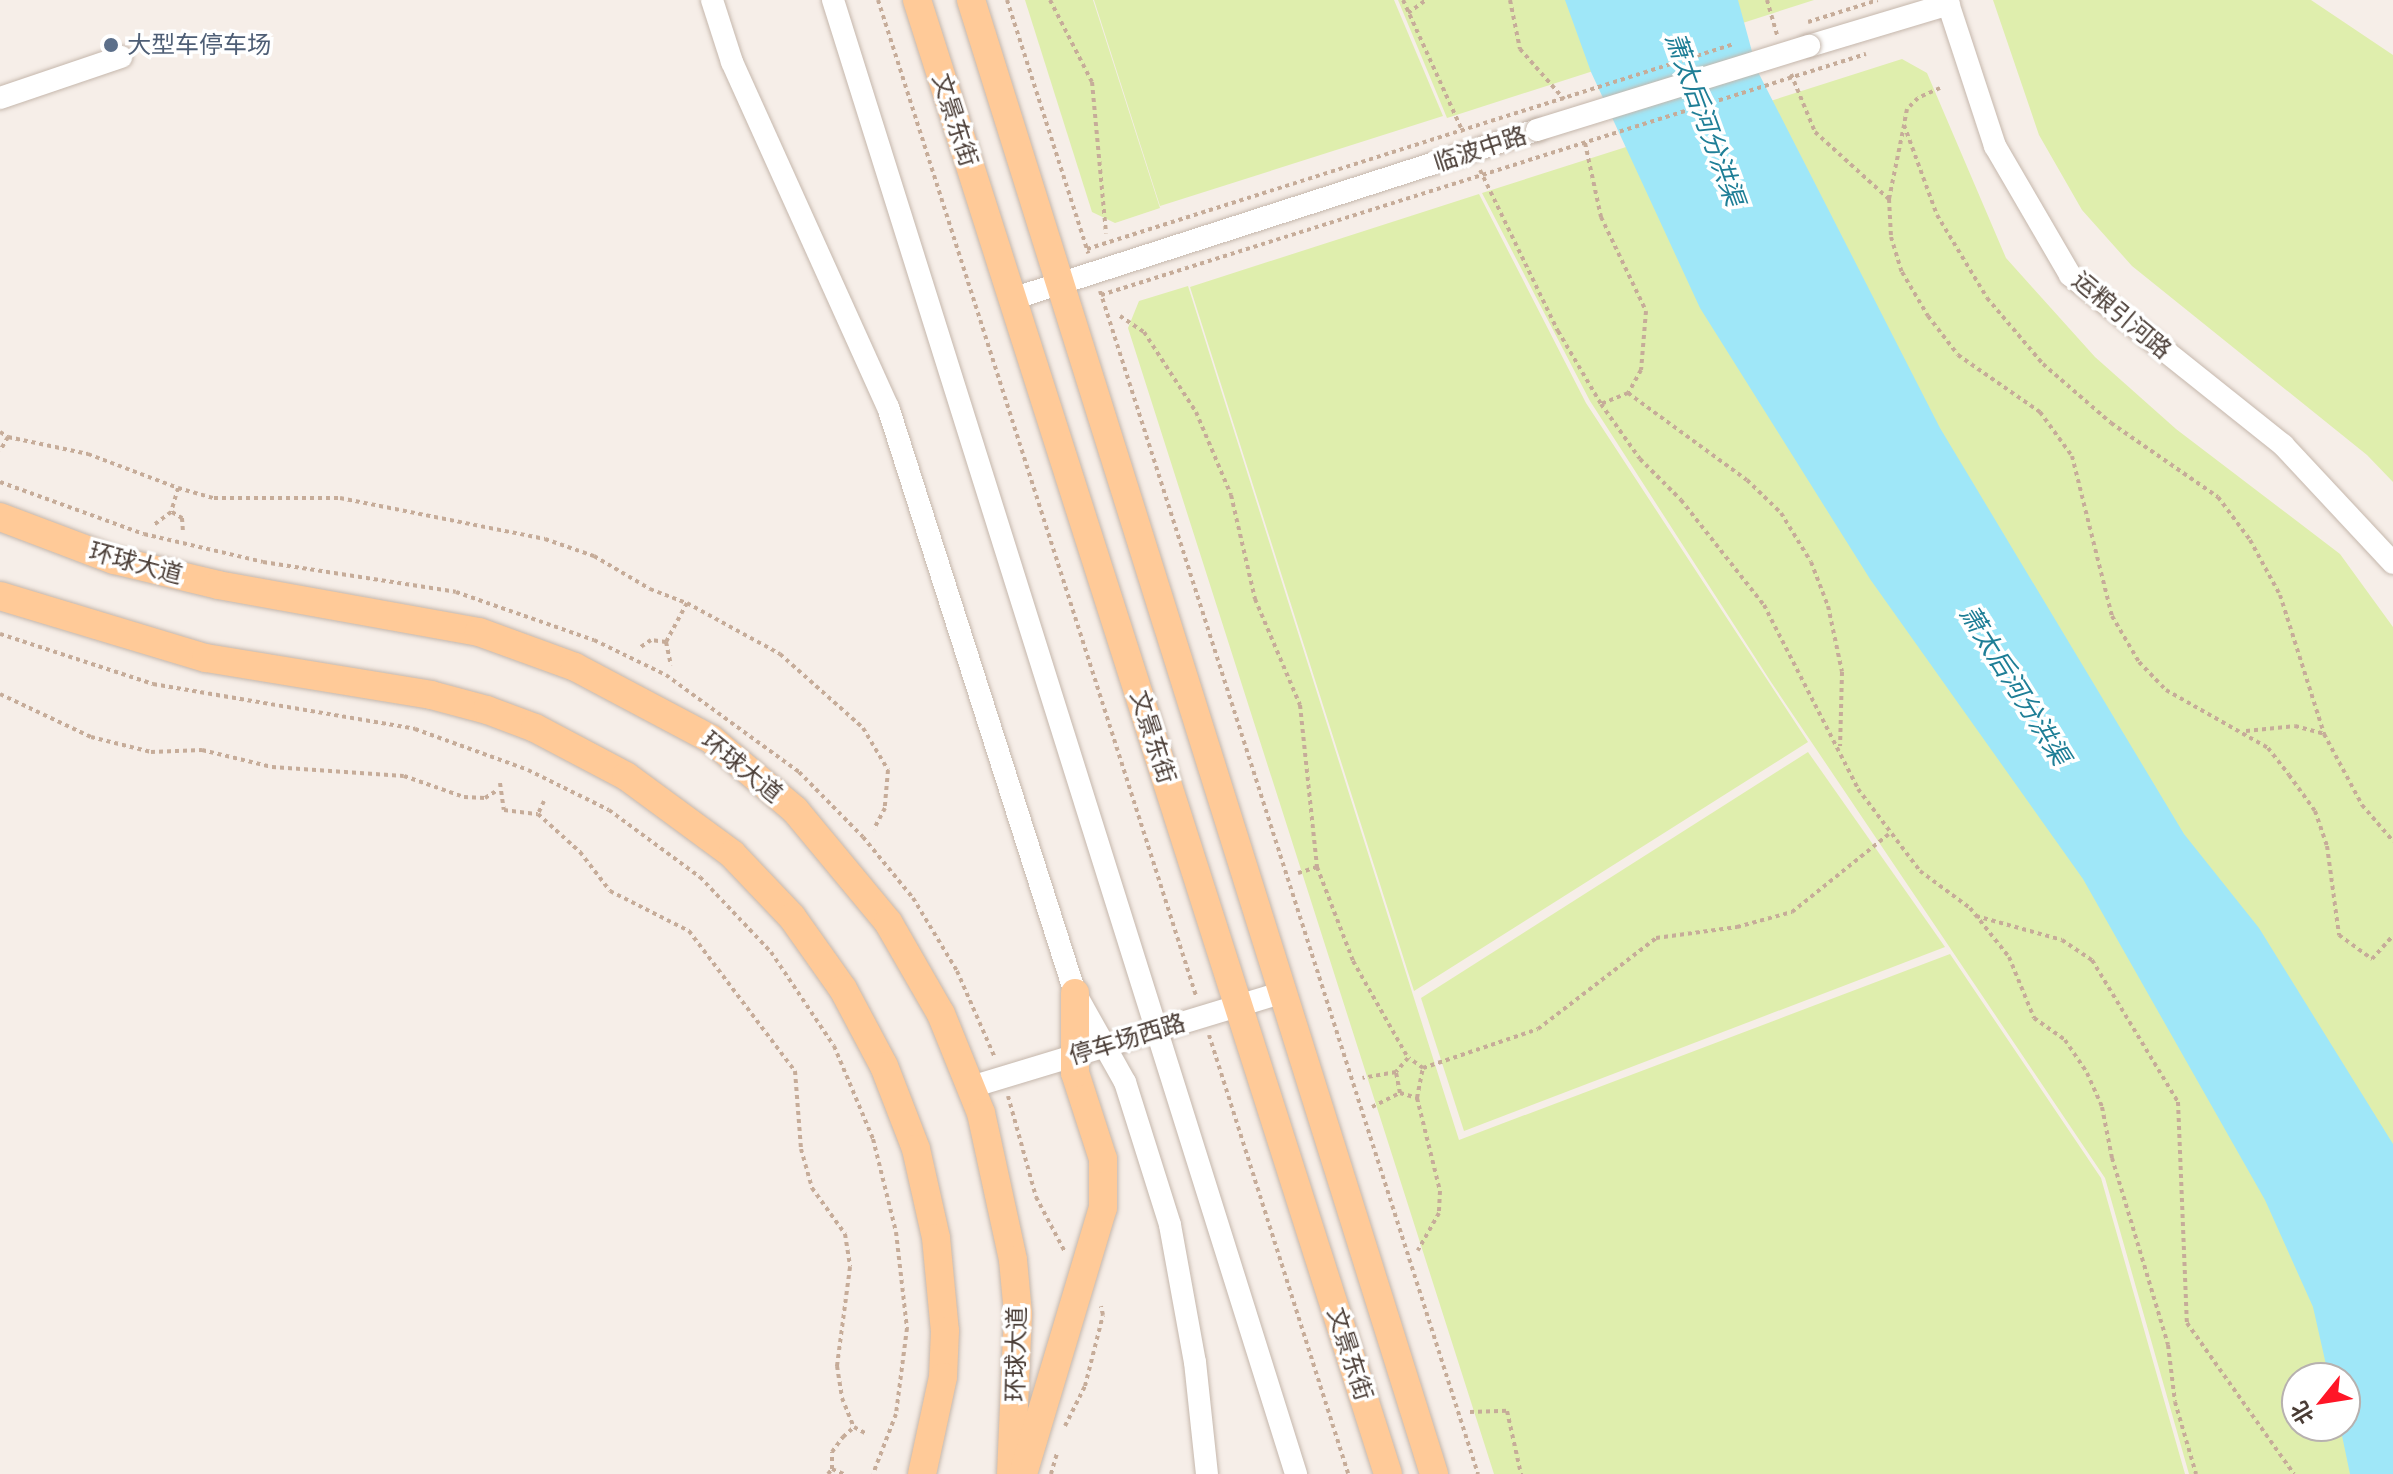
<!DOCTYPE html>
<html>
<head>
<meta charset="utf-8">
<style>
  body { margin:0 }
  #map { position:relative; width:2393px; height:1474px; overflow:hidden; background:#f6eee8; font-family:"PT Sans","Noto Sans SC",sans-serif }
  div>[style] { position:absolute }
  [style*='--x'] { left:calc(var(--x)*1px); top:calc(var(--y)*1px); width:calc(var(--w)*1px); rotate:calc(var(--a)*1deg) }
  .green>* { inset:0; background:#dfeead }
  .water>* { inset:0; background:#9fe7f8 }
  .path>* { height:4px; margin-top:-2px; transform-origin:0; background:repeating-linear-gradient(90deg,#c6ac99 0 4px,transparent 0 8px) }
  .roads { filter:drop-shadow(0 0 2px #c5b7ac) drop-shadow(0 0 2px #c5b7ac) }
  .minor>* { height:22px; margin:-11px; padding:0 11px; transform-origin:11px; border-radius:11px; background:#fff }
  .major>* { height:28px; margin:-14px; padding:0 14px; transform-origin:14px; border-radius:14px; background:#ffca98 }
  .bridges { filter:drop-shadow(0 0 2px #c5b7ac) drop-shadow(0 0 2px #c5b7ac) }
  .minor-bridge>* { height:22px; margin:-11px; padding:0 11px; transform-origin:11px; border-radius:11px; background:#fff }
  .dots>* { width:22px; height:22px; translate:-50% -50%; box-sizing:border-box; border:4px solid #fff; border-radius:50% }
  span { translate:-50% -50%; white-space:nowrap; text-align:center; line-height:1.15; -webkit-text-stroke:7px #fff; paint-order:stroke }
  .service-label { font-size:24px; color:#4e5e75 }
  .left { translate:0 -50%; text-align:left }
  .street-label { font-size:24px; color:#4a3d36 }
  .water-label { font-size:26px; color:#1e7e96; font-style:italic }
  .north { position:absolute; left:2281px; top:1362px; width:80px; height:80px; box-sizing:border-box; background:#fff; border:2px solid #b7b1af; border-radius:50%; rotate:240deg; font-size:22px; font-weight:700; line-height:32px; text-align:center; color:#4a3d36 }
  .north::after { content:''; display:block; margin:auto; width:28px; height:36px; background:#ff1627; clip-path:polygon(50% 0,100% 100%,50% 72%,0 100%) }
</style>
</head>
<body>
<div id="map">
  <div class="green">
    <i style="clip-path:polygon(1025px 0,1093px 0,1160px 208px,1115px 223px,1092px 212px)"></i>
    <i style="clip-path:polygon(1094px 0,1394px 0,1443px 116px,1160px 206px)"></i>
    <i style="clip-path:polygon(1398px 0,1814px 0,1447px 118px)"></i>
    <i style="clip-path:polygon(1993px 0,2311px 0,2393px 55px,2393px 482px,2367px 455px,2132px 266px,2082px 210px,2039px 135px)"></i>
    <i style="clip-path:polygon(evenodd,1902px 59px,1927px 73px,2006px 258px,2095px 357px,2176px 429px,2340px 554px,2393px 627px,2393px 1474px,2189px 1474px,2105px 1178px,1771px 682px,1590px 401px,1482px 193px,1902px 59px,2297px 1378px,2345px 1378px,2345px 1426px,2297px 1426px,2297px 1378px)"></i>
    <i style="clip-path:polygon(1479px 194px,1586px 403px,1808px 742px,1414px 991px,1190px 287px)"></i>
    <i style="clip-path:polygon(1188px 286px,1459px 1140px,1950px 954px,2101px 1178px,2185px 1474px,1494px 1474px,1128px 328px,1139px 301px)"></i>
    <i style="clip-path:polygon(1808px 752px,1945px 947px,1464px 1131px,1421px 998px)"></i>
  </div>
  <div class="water">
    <i style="clip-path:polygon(1565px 0,1738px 0,1757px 70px,1940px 428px,2184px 834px,2259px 928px,2393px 1144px,2393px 1474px,2350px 1474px,2340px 1426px,2345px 1426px,2345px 1378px,2329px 1378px,2313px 1307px,2265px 1200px,2083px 879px,1870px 579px,1700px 308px,1591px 72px)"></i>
  </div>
  <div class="path">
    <i style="--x:878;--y:0;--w:1046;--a:72.29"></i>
    <i style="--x:1007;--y:0;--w:266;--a:72.2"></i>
    <i style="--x:1050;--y:0;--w:92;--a:62.9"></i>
    <i style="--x:1092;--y:82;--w:152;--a:84.7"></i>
    <i style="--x:1403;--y:0;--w:145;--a:65.6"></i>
    <i style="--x:1510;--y:0;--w:50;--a:78.5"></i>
    <i style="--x:1520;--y:49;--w:67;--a:48.7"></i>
    <i style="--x:1767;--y:0;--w:37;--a:74"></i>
    <i style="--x:1408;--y:13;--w:22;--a:-36"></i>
    <i style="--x:1808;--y:22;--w:73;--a:-17.4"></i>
    <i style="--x:1791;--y:74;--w:63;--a:67.5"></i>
    <i style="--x:1815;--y:132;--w:100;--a:42.2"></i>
    <i style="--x:1889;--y:199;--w:76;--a:-78.5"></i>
    <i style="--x:1940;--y:88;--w:24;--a:156"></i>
    <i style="--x:1918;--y:98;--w:16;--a:135"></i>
    <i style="--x:1907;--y:109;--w:16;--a:101"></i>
    <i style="--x:1904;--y:125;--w:96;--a:69.9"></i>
    <i style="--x:1937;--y:215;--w:97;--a:58.9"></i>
    <i style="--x:1987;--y:298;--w:87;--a:49.7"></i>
    <i style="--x:2043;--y:364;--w:90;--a:40.9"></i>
    <i style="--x:2111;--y:423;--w:130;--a:34.7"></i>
    <i style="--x:2218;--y:497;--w:54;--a:53.3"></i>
    <i style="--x:2250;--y:540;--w:63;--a:61.4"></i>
    <i style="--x:2280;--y:595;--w:146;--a:72.4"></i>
    <i style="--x:2324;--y:734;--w:81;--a:61.8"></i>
    <i style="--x:2362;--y:805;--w:48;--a:49.3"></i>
    <i style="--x:1585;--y:143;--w:76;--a:77.8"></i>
    <i style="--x:1601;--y:217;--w:104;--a:64.4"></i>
    <i style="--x:1646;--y:311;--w:59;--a:94.8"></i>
    <i style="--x:1641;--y:370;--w:26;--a:119"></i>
    <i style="--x:1628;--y:393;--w:29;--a:158"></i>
    <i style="--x:1480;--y:170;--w:179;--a:64.2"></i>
    <i style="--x:1558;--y:331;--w:85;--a:59.5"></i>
    <i style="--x:1601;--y:404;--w:67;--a:54.7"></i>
    <i style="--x:1640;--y:459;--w:58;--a:45"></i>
    <i style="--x:1681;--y:500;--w:134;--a:51.7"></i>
    <i style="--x:1764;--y:605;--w:207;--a:62.9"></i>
    <i style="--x:1858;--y:789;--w:103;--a:52.9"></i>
    <i style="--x:1920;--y:871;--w:62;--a:36.5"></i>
    <i style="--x:1970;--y:908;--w:63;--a:51.5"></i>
    <i style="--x:2009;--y:957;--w:66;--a:67.7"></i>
    <i style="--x:2034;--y:1018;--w:38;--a:35"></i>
    <i style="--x:2065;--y:1040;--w:40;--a:56"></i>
    <i style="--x:2087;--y:1073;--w:37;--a:66"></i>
    <i style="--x:2102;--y:1107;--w:52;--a:78.9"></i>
    <i style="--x:2112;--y:1158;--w:195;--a:73.3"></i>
    <i style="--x:2168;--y:1345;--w:57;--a:83"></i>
    <i style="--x:2175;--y:1402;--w:75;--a:73.7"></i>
    <i style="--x:1889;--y:199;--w:38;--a:87"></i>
    <i style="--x:1891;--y:237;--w:37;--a:73"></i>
    <i style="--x:1902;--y:272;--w:51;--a:59.4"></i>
    <i style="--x:1928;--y:316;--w:49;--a:52.4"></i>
    <i style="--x:1958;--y:355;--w:100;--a:34.8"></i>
    <i style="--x:2040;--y:412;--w:54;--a:54"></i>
    <i style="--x:2072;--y:456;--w:165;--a:76"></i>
    <i style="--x:2112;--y:616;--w:53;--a:59.6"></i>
    <i style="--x:2139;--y:662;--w:39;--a:46"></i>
    <i style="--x:2166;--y:690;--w:117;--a:29.6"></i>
    <i style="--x:2268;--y:748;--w:34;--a:52"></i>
    <i style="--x:2289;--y:775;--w:44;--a:54.2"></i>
    <i style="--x:2315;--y:811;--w:37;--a:71"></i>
    <i style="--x:2327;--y:846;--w:90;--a:82.3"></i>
    <i style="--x:2339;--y:935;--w:41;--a:36"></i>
    <i style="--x:2372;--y:959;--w:31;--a:-48"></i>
    <i style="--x:1087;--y:249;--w:679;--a:-17.58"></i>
    <i style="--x:1100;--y:291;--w:1242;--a:72.28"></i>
    <i style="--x:1101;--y:295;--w:802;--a:-17.49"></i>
    <i style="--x:1120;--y:316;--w:29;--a:34"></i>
    <i style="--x:1144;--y:332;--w:95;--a:57"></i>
    <i style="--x:1196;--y:412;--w:90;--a:67.1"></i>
    <i style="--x:1231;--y:495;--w:107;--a:77"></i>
    <i style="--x:1255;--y:599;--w:115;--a:67"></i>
    <i style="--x:1300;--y:705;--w:163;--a:84"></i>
    <i style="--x:1317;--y:867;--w:20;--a:162"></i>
    <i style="--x:1628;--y:393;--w:147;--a:36.2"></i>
    <i style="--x:1747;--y:480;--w:47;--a:44.1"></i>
    <i style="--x:1781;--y:513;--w:57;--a:58.5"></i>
    <i style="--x:1811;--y:562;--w:47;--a:68.9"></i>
    <i style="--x:1828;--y:606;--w:67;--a:78"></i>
    <i style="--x:1842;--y:672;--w:74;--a:91.5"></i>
    <i style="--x:0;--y:432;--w:9;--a:32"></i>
    <i style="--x:8;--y:437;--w:16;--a:120"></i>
    <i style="--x:8;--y:437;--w:82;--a:12"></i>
    <i style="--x:88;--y:454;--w:96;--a:20.7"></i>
    <i style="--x:178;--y:488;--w:25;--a:106"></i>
    <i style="--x:171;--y:512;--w:21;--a:143"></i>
    <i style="--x:0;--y:482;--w:153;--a:19.9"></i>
    <i style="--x:144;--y:534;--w:122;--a:13.2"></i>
    <i style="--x:263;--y:562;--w:195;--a:8.8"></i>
    <i style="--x:456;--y:592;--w:146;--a:19.2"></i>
    <i style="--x:594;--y:640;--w:80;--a:25.9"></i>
    <i style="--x:666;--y:675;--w:165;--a:36.1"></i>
    <i style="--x:799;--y:772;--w:91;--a:45.4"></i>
    <i style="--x:863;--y:837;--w:79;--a:50.7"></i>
    <i style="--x:913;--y:898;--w:85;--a:58.9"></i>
    <i style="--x:957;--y:971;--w:95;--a:66.4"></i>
    <i style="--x:178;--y:488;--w:37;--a:16"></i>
    <i style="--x:214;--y:498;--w:126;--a:0"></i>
    <i style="--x:340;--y:498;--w:209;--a:11.3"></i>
    <i style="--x:545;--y:539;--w:52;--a:19.1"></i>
    <i style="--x:594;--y:556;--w:65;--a:30.5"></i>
    <i style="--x:650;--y:589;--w:40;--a:21"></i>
    <i style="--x:687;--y:603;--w:44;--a:118.3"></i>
    <i style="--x:666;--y:642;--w:15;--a:-172"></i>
    <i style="--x:651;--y:640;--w:14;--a:146"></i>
    <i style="--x:172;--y:512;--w:12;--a:31"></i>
    <i style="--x:182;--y:518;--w:14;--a:86"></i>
    <i style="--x:687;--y:603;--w:106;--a:28.7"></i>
    <i style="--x:780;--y:654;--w:111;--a:41.7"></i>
    <i style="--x:863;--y:728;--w:49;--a:59.2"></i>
    <i style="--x:888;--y:770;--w:38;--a:95"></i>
    <i style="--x:885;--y:808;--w:24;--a:118"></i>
    <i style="--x:0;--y:634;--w:161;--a:18.1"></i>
    <i style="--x:153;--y:684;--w:266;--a:9.7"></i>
    <i style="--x:415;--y:729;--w:120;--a:19.9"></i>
    <i style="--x:528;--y:770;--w:90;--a:26.3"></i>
    <i style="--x:609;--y:810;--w:113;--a:36.4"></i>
    <i style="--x:700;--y:877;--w:103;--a:46.6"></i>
    <i style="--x:771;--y:952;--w:113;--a:56.2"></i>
    <i style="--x:834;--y:1046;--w:101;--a:67.2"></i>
    <i style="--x:873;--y:1139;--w:96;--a:76.1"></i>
    <i style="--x:896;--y:1232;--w:97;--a:83.5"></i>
    <i style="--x:907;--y:1328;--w:87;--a:97.3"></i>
    <i style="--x:896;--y:1414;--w:64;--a:111"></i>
    <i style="--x:666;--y:642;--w:24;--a:78"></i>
    <i style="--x:0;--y:694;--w:101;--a:25.3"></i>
    <i style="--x:91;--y:737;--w:62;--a:14"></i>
    <i style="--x:151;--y:752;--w:51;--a:-2.2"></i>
    <i style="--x:202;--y:750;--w:72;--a:13.7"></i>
    <i style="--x:272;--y:767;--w:132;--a:3.9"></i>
    <i style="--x:404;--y:776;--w:64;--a:19.3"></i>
    <i style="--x:464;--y:797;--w:21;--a:3"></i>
    <i style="--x:485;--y:798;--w:15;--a:-32"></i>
    <i style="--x:2246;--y:731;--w:49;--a:-5.8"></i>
    <i style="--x:2295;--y:726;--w:30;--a:15"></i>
    <i style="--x:500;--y:783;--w:27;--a:82"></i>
    <i style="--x:504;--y:810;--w:34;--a:7"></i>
    <i style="--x:544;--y:801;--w:14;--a:115"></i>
    <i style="--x:538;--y:814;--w:57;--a:42.1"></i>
    <i style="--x:580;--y:852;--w:49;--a:52.4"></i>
    <i style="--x:610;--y:891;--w:89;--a:26.9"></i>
    <i style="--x:689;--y:931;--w:176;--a:52.9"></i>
    <i style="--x:795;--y:1071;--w:78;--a:85.6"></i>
    <i style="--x:801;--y:1149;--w:41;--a:74.2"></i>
    <i style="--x:812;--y:1188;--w:57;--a:54.3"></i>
    <i style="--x:845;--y:1234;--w:33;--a:81"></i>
    <i style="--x:850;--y:1267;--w:100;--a:97.5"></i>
    <i style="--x:837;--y:1366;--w:32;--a:81"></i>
    <i style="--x:842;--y:1398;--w:31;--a:68"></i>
    <i style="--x:1317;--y:867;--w:101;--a:69"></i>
    <i style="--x:1353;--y:961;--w:112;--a:60.4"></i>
    <i style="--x:1408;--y:1058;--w:18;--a:131"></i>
    <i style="--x:1396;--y:1072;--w:34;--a:170"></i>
    <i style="--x:1976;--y:916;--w:89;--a:15.6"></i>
    <i style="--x:2062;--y:940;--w:36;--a:34"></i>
    <i style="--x:2092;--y:960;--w:166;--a:58.8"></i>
    <i style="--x:2178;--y:1102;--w:221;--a:87.7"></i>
    <i style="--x:2187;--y:1323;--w:185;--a:54.7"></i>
    <i style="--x:1209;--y:1035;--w:460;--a:72.4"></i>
    <i style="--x:1423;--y:1068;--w:121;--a:-18.7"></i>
    <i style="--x:1538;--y:1029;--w:149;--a:-37.6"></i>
    <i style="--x:1656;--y:938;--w:82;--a:-7.7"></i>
    <i style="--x:1737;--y:927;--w:57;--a:-15.3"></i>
    <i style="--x:1792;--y:912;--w:124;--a:-38.8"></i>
    <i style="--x:1400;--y:1093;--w:18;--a:16"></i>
    <i style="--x:1417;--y:1098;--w:31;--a:-79"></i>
    <i style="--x:1423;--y:1068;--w:17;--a:-144"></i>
    <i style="--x:1008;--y:1096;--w:105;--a:74.5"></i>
    <i style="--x:1036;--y:1197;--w:62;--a:62.2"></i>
    <i style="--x:1417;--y:1098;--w:96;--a:76.1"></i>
    <i style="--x:1440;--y:1191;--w:22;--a:93"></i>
    <i style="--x:1439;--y:1213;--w:43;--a:119.6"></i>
    <i style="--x:1372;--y:1107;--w:31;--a:-27"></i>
    <i style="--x:1400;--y:1093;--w:21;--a:-101"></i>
    <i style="--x:1470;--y:1412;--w:37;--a:-2"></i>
    <i style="--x:1507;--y:1411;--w:65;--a:77.5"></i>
    <i style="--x:1065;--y:1426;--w:45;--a:-63.4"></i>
    <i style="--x:1085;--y:1386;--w:73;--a:-75.8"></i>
    <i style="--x:1103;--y:1315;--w:9;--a:-103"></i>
    <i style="--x:832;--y:1469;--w:17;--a:-90"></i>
    <i style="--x:832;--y:1452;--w:19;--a:-54"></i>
    <i style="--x:843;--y:1437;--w:15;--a:-42"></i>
    <i style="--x:854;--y:1427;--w:13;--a:29"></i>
    <i style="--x:828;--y:1474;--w:6;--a:-51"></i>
    <i style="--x:832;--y:1469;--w:13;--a:23"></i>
    <i style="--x:1051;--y:1474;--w:22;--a:-74"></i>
  </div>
  <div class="roads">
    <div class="minor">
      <i style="--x:712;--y:0;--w:65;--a:72.1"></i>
      <i style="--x:732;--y:62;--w:379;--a:65.7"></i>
      <i style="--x:888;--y:407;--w:615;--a:72.3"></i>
      <i style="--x:1075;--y:993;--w:102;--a:60.7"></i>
      <i style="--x:1125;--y:1082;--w:150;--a:72.5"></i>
      <i style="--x:1170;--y:1225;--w:139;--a:79.7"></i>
      <i style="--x:1195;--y:1362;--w:113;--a:83.9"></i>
      <i style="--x:833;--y:0;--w:1545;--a:72.56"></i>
      <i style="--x:1947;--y:0;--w:154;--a:71.8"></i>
      <i style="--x:1995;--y:146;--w:149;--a:59.8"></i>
      <i style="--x:2070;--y:275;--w:273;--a:38.6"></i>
      <i style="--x:2283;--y:445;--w:161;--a:47"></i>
      <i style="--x:1809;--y:46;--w:146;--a:-16.7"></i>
      <i style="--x:0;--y:98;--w:128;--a:-18.7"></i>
      <i style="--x:1012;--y:299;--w:552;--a:-17.84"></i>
      <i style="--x:971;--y:1087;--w:327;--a:-16.9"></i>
    </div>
    <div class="major">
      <i style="--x:917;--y:0;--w:1547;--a:72.28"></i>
      <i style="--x:971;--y:0;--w:1545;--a:72.56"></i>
      <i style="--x:0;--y:517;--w:122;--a:20.7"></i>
      <i style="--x:114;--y:560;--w:107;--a:13.5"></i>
      <i style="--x:218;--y:585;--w:265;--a:10.2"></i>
      <i style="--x:479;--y:632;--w:102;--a:20"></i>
      <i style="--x:575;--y:667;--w:154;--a:27.9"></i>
      <i style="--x:711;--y:739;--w:110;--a:40.2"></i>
      <i style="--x:795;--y:810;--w:146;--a:50.3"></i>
      <i style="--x:888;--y:922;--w:106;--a:60.1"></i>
      <i style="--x:941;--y:1014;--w:107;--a:68"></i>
      <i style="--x:981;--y:1113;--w:150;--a:77.7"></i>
      <i style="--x:1013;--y:1260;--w:54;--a:84.7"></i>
      <i style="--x:1018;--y:1314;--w:160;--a:92.5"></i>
      <i style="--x:0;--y:596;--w:215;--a:16.8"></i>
      <i style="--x:206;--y:658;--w:228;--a:9.3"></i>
      <i style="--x:431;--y:695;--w:58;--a:15"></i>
      <i style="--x:487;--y:710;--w:51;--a:20.6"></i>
      <i style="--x:535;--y:728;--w:103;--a:27.8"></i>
      <i style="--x:626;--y:776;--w:132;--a:36.3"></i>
      <i style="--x:732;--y:854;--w:87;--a:46.4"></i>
      <i style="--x:792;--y:917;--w:88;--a:54.7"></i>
      <i style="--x:843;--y:989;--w:87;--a:62"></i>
      <i style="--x:884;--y:1066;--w:89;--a:68.9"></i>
      <i style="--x:916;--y:1149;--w:91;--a:77.3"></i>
      <i style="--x:936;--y:1238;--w:93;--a:84.5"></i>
      <i style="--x:945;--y:1331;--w:46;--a:92.5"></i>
      <i style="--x:943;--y:1377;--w:99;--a:102.2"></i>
      <i style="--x:1023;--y:1474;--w:278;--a:-73.3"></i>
      <i style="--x:1103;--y:1208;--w:49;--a:-90"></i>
      <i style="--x:1103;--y:1159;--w:90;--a:-108"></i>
      <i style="--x:1075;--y:1073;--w:80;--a:-90"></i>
    </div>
  </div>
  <div class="bridges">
    <div class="minor-bridge">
      <i style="--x:1537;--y:130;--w:285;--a:-17.2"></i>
    </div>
  </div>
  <div class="dots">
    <i style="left:111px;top:45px;background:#5c6f8a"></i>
  </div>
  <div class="service-label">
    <span class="left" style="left:127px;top:45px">大型车停车场</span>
  </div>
  <div class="street-label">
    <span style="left:955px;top:120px;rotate:72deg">文景东街</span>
    <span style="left:1480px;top:149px;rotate:-18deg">临波中路</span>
    <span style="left:2122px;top:315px;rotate:40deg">运粮引河路</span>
    <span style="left:136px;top:563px;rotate:15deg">环球大道</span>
    <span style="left:1153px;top:737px;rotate:72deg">文景东街</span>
    <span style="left:742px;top:767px;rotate:39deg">环球大道</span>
    <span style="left:1127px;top:1039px;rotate:-17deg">停车场西路</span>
    <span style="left:1016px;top:1354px;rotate:-89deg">环球大道</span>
    <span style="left:1350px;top:1354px;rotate:72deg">文景东街</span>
  </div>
  <div class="water-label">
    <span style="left:1705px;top:119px;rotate:70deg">萧太后河分洪渠</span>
    <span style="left:2015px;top:685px;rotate:58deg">萧太后河分洪渠</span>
  </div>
  <div class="north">北</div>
</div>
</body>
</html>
